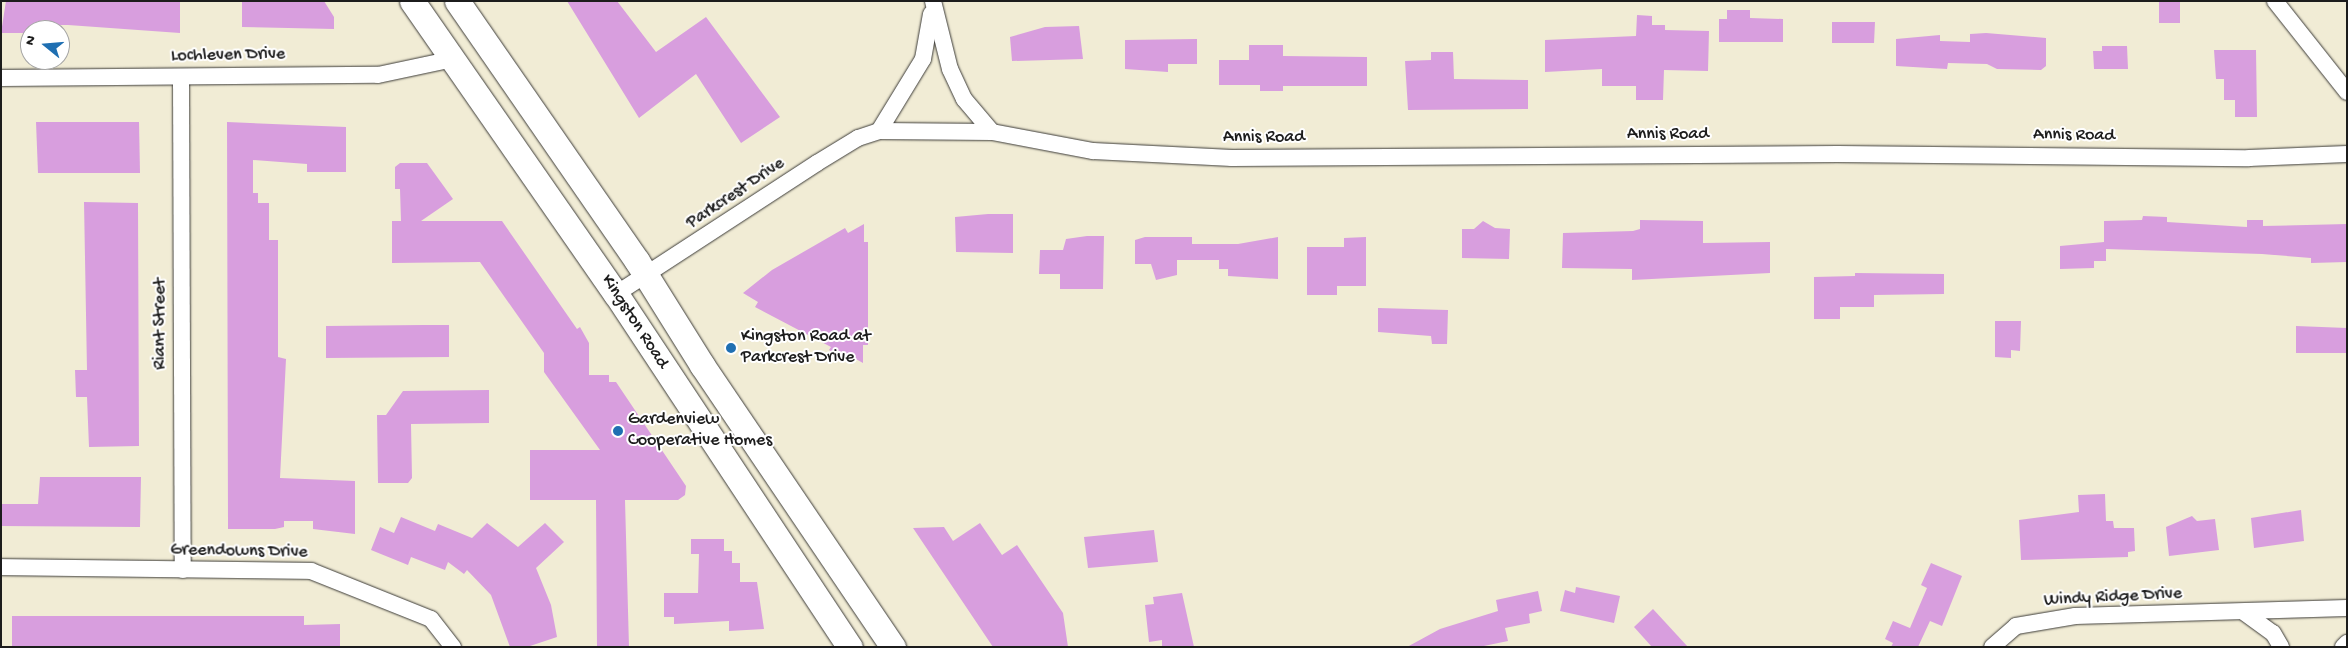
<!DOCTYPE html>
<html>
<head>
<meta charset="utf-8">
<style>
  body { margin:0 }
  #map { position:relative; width:2348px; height:648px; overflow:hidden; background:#f1ecd5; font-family:"Gochi Hand",sans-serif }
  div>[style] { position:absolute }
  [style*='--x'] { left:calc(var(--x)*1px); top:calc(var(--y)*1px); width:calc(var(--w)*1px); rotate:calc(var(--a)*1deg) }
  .building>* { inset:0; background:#d89ede }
  .roads { filter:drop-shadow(0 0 1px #3c3b38) drop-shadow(0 0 1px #3c3b38) }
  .street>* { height:16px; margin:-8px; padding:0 8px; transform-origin:8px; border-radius:8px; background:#fff }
  .primary>* { height:25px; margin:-12.5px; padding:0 12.5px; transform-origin:12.5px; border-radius:12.5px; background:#fff }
  .dots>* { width:14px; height:14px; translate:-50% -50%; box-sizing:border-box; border:2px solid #fff; border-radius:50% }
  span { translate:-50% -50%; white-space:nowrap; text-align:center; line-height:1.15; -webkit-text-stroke:4px #fff; paint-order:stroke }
  .street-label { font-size:18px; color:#1c1c1c }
  .poi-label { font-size:18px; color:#1c1c1c }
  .left { translate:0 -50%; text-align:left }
  .frame { position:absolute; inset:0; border:2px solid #1c1c1c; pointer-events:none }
  .north { position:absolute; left:20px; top:20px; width:50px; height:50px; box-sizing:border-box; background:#fff; border:1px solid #a4a4a4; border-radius:50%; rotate:287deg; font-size:14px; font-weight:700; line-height:20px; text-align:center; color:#1c1c1c }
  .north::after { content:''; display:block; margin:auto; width:18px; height:22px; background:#1f6fb2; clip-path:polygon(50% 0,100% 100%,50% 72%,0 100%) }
</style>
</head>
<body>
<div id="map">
  <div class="building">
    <i style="clip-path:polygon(6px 1px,180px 1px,180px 33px,68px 25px,30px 25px,30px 33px,1px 33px)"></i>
    <i style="clip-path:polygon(242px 1px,324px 1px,334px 17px,334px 29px,242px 27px)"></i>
    <i style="clip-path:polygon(567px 1px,617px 1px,656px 52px,706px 17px,780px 117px,741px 143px,696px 74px,639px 118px)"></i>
    <i style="clip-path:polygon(2159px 1px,2180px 1px,2180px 23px,2159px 23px)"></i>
    <i style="clip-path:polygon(1727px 10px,1750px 10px,1750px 18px,1783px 19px,1783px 42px,1719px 42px,1719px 19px,1727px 19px)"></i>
    <i style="clip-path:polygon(1637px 15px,1652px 16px,1652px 25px,1665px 25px,1665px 30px,1709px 31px,1708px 71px,1664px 70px,1663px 100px,1636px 100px,1636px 86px,1602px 86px,1602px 69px,1545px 72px,1545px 40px,1636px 36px)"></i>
    <i style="clip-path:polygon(1832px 22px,1875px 22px,1874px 43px,1832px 43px)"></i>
    <i style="clip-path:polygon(1079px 26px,1083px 59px,1012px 61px,1010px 37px,1045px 27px)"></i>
    <i style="clip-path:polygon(1986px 33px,2046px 38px,2046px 66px,2041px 70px,1997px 69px,1987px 64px,1948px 63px,1947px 69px,1896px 66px,1896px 39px,1940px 35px,1940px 41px,1970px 42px,1970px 34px)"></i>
    <i style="clip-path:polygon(1197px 39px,1197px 64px,1168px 64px,1168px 72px,1125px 69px,1125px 40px)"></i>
    <i style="clip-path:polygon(1249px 45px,1283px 45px,1283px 56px,1367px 57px,1367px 86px,1283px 86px,1283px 91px,1260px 91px,1260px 85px,1219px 85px,1219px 60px,1249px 60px)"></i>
    <i style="clip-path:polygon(2102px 46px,2127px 46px,2128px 69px,2094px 69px,2093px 51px,2102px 51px)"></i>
    <i style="clip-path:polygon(2214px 50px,2256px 50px,2257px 117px,2235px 117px,2235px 100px,2224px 100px,2224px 79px,2216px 79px)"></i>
    <i style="clip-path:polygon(1431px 52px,1453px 52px,1454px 79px,1528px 80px,1528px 109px,1408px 110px,1405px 61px,1431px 60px)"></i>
    <i style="clip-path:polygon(36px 122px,139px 122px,140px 173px,38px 173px)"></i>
    <i style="clip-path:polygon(227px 122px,346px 127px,346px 172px,307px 172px,307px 164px,253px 160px,253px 193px,258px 193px,258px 203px,269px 203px,269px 240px,278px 240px,278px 357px,286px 359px,280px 478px,355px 481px,355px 534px,313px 529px,313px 521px,284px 521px,284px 527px,275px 529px,228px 529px)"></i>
    <i style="clip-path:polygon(400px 163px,427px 163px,453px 199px,421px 221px,502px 221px,577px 329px,580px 327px,589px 343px,589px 375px,609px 375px,609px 382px,616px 382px,686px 486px,685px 495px,678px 500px,625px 500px,629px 647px,597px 647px,596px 500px,530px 500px,530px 450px,600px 450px,544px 372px,544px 353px,480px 262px,392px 263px,392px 221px,401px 221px,400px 189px,395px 189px,395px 167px)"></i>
    <i style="clip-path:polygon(84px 202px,138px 203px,139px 446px,89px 447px,87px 397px,76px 397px,75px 370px,87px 370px)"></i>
    <i style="clip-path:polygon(988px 214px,1013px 214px,1013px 253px,956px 252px,955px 217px)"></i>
    <i style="clip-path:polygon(2143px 216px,2167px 217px,2167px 222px,2247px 227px,2247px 220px,2263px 220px,2263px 226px,2347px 224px,2347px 262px,2311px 263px,2311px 258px,2262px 254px,2106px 249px,2106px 261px,2094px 261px,2094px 268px,2060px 269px,2060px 246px,2104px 242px,2104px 221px,2142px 220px)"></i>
    <i style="clip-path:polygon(1640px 220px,1703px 221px,1703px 243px,1770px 242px,1770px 273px,1632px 280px,1632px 269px,1562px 268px,1563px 233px,1633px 231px,1640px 229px)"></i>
    <i style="clip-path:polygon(1483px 221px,1495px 228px,1510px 229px,1509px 259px,1462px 258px,1462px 229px,1474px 229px)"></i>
    <i style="clip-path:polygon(864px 224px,864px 242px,868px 242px,868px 345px,863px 345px,863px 363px,847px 354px,845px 359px,829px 350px,831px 347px,755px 307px,758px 302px,743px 293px,772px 270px,845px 228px,848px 233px)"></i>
    <i style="clip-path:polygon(1087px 236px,1104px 236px,1103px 289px,1060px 289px,1060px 274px,1039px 274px,1040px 250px,1063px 250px,1066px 239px)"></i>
    <i style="clip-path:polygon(1145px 237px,1192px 237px,1192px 244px,1238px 244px,1278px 237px,1278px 279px,1228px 276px,1228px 269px,1219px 269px,1219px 260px,1177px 260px,1177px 275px,1156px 280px,1151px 264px,1135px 264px,1135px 240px)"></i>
    <i style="clip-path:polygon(1366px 237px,1366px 286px,1337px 286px,1337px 295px,1307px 295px,1307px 247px,1344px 247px,1344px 238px)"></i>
    <i style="clip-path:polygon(1855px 273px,1944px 274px,1944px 294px,1874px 295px,1874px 307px,1840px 307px,1840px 319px,1814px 319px,1814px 277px,1855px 276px)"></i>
    <i style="clip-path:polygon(1378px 308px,1448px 310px,1447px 344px,1432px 344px,1431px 336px,1378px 332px)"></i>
    <i style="clip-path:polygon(1995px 321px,2021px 321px,2020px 351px,2011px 350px,2011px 358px,1995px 357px)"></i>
    <i style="clip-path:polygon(423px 325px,449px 325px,449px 357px,326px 358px,326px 326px)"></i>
    <i style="clip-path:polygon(2296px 326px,2347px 328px,2347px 353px,2296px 353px)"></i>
    <i style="clip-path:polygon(489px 390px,489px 423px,411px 424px,412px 478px,408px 483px,378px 483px,377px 415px,386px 415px,403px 391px)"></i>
    <i style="clip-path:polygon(40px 477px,141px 477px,140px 527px,1px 526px,1px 504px,38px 504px)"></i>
    <i style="clip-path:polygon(2105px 494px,2106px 521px,2113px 521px,2114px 528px,2134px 528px,2135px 551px,2128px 552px,2128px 557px,2021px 560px,2019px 520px,2079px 512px,2078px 495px)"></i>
    <i style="clip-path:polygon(2301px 510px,2304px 541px,2254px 548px,2251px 518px)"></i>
    <i style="clip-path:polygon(2192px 516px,2197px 521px,2215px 519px,2219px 550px,2169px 556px,2166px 527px)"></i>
    <i style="clip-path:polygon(401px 517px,435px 531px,438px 524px,472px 538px,487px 523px,518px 547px,545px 523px,564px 542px,536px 568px,551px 605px,557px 637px,527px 647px,510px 647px,491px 595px,467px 570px,464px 574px,448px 562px,445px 570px,411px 557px,408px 565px,371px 550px,380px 527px,394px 533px)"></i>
    <i style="clip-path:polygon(980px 523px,1002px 555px,1017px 545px,1063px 613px,1068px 647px,993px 647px,913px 528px,944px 527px,953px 541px)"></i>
    <i style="clip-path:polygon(1154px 530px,1158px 562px,1088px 568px,1084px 537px)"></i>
    <i style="clip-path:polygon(691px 539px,724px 539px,724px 551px,732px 551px,732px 563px,740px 563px,740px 582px,757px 582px,764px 629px,729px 631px,729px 621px,674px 624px,674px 617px,664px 617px,664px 593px,698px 593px,699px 554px,691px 554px)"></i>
    <i style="clip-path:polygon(1931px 563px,1962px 576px,1942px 626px,1930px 621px,1918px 647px,1891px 647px,1893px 643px,1885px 639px,1893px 621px,1910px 628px,1927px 588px,1921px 585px)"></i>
    <i style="clip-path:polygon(1576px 587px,1620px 596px,1614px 623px,1560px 611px,1565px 590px,1575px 593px)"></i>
    <i style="clip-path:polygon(1538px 591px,1542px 611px,1529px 614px,1530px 623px,1505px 628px,1508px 641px,1479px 647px,1407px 647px,1440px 629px,1498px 611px,1496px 600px)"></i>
    <i style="clip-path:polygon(1182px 593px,1194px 647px,1162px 647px,1162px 640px,1149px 642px,1145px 605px,1154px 604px,1153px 597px)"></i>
    <i style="clip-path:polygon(1653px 609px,1688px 647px,1652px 647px,1634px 627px)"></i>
    <i style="clip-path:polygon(12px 616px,304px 616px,304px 625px,340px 624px,340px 647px,12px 647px)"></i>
  </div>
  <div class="roads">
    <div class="street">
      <i style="--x:933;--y:1;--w:70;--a:76"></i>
      <i style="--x:950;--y:69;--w:33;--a:65"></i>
      <i style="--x:964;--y:99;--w:43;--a:49.7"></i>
      <i style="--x:2275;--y:1;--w:116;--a:51.6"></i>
      <i style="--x:1;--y:78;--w:377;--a:-0.5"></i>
      <i style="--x:378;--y:75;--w:77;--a:-12"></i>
      <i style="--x:181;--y:78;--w:492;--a:89.8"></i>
      <i style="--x:879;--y:131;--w:84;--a:-58.6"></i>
      <i style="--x:923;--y:59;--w:46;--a:-79.9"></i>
      <i style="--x:616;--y:294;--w:240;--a:-33.1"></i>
      <i style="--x:817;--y:163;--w:48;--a:-31.4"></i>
      <i style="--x:858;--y:138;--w:22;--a:-18"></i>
      <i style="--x:879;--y:131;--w:113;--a:0.5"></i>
      <i style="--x:992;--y:132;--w:103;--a:10.7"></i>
      <i style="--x:1093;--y:151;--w:139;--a:2.9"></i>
      <i style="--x:1232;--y:158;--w:606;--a:-0.38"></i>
      <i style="--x:1838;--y:154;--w:411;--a:0.6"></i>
      <i style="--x:2249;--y:158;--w:98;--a:-2.3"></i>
      <i style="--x:1;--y:567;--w:310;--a:0.7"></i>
      <i style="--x:311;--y:571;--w:129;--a:21.8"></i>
      <i style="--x:431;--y:619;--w:36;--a:52"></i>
      <i style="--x:2245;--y:613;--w:34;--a:36"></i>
      <i style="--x:2273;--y:633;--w:16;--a:60"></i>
      <i style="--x:1992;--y:647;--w:32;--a:-41"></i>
      <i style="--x:2016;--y:626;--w:60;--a:-9.6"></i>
      <i style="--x:2075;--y:616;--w:272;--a:-1.7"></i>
      <i style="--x:2343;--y:647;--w:6;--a:-45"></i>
    </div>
    <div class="primary">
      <i style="--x:412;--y:1;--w:357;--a:55.2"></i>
      <i style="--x:616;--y:294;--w:424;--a:56.5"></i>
      <i style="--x:457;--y:1;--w:316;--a:55.3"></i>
      <i style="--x:637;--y:261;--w:123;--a:58"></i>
      <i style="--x:702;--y:365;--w:341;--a:55.9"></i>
    </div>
  </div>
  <div class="dots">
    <i style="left:731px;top:348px;background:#1f6fb2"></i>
    <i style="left:618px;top:431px;background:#1f6fb2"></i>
  </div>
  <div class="street-label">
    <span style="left:228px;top:56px;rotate:-1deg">Lochleven Drive</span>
    <span style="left:1668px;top:135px">Annis Road</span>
    <span style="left:2074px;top:136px;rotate:1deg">Annis Road</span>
    <span style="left:1264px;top:138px">Annis Road</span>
    <span style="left:736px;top:194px;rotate:-34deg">Parkcrest Drive</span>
    <span style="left:634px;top:322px;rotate:57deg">Kingston Road</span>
    <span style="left:161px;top:324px;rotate:-90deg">Riant Street</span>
    <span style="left:239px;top:552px;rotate:1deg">Greendowns Drive</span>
    <span style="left:2113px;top:598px;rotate:-3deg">Windy Ridge Drive</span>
  </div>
  <div class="poi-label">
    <span class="left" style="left:741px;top:348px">Kingston Road at<br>Parkcrest Drive</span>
    <span class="left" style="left:628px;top:431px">Gardenview<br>Cooperative Homes</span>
  </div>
  <div class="frame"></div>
  <div class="north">N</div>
</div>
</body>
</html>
